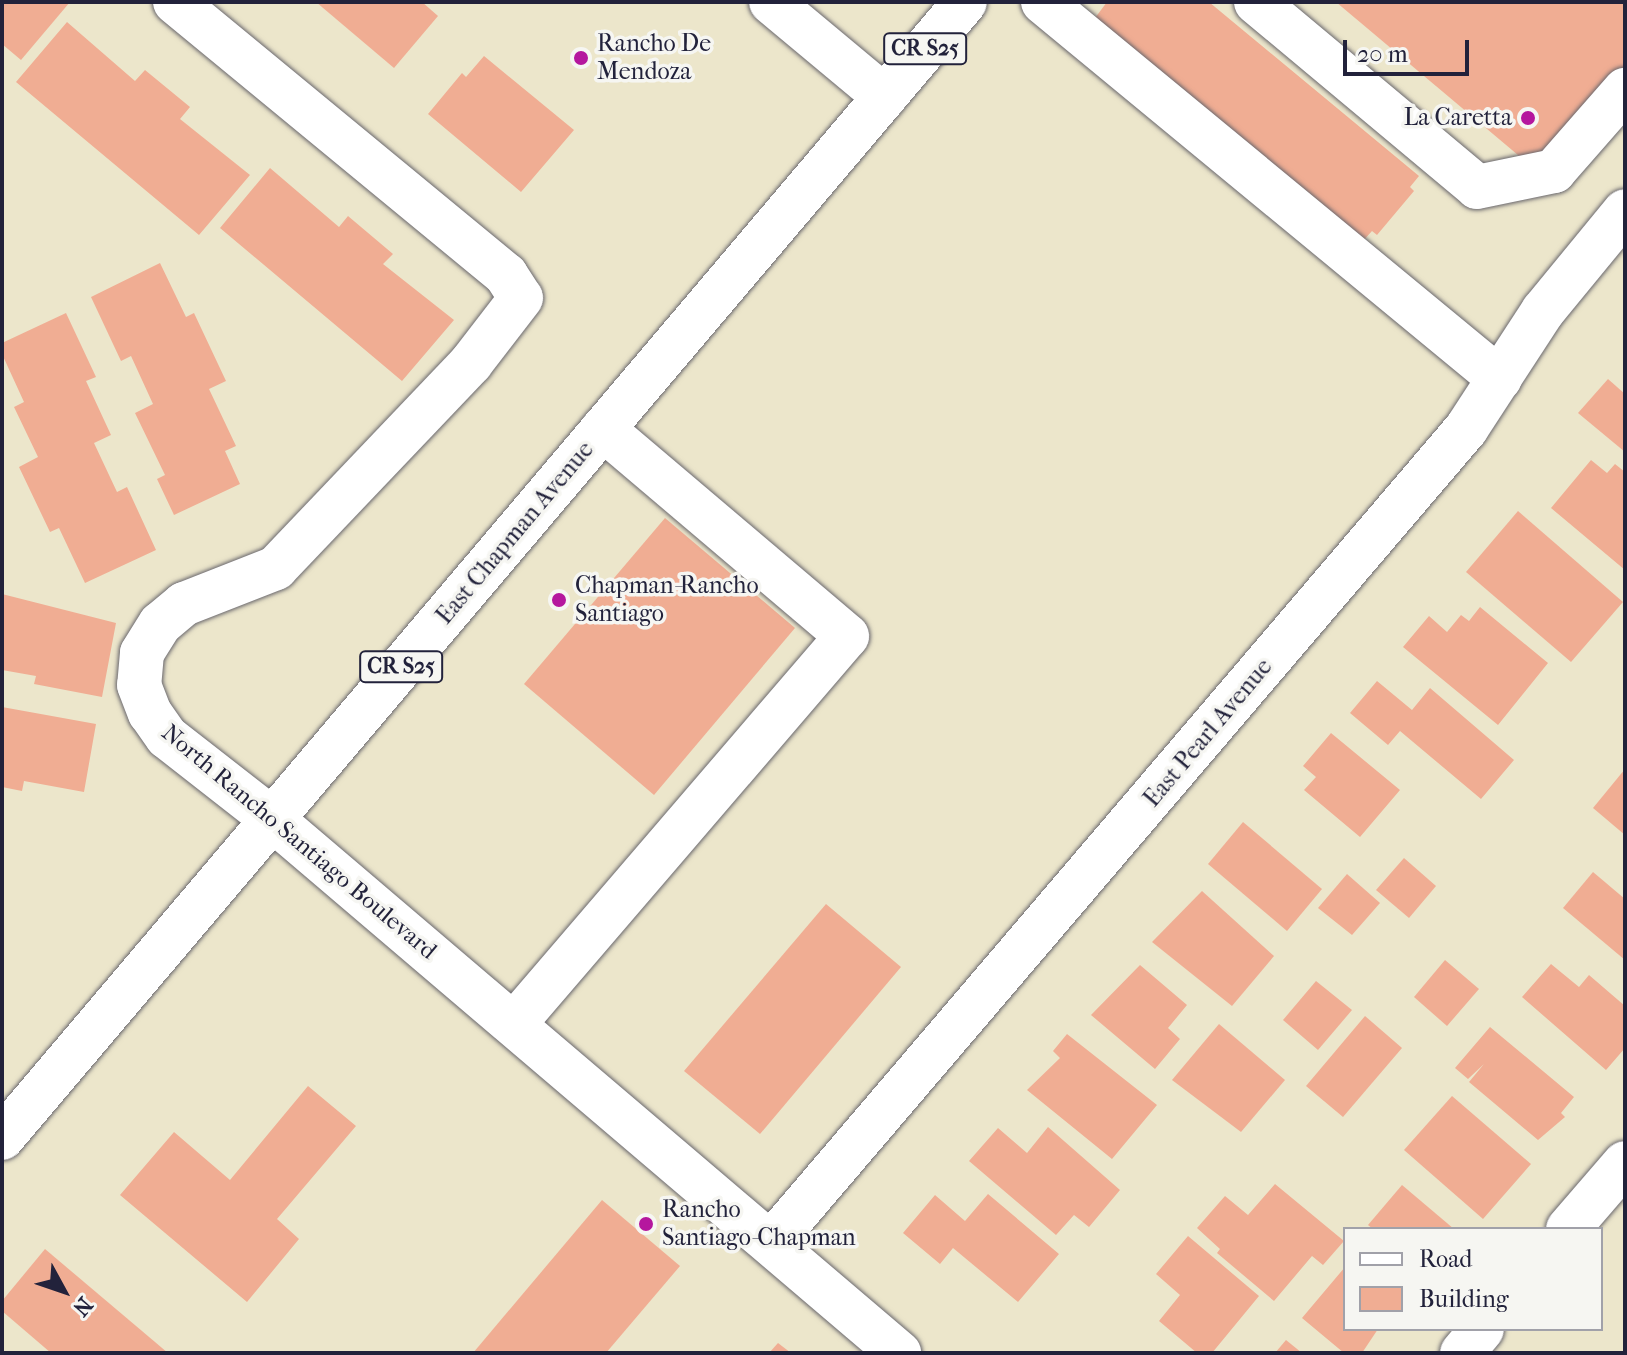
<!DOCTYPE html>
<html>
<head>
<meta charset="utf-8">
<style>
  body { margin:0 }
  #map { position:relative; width:1627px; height:1355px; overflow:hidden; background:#ece6cb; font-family:"IM FELL French Canon",serif }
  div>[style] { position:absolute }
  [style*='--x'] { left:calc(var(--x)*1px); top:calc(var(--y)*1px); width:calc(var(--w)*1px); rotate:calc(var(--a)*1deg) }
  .building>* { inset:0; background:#f0ad93 }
  .roads { filter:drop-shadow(0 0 2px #69676d) drop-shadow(0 0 2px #69676d) }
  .minor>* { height:44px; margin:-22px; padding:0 22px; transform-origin:22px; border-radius:22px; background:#fff }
  .major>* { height:44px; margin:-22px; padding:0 22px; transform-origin:22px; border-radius:22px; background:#fff }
  .dots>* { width:22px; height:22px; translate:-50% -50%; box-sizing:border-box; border:4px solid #f6f6f2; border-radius:50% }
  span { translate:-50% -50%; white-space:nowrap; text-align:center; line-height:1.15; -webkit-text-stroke:7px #f6f6f2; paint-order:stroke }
  .shield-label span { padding:2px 6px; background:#f6f6f2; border:2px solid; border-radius:6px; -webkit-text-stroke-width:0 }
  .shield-label { font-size:22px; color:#22223b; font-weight:700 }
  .poi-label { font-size:24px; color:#22223b }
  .left { translate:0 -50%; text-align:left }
  .right { translate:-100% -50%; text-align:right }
  .street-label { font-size:24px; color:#22223b }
  .frame { position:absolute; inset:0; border:4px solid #22223b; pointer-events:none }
  .legend { position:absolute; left:1343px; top:1227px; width:260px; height:104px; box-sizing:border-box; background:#f6f6f2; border:2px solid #a1a1a9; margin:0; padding:10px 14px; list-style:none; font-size:24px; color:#22223b }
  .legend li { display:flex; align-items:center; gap:16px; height:40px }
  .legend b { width:40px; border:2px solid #a1a1a9 }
  .north { position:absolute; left:24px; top:1251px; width:80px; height:80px; -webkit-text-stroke:6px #f6f6f2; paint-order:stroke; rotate:130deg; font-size:22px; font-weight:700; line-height:32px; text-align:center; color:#22223b }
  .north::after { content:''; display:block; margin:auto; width:28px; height:36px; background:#22223b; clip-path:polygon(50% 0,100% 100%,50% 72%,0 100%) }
  .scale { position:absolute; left:1343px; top:40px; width:126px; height:36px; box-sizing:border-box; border:4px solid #22223b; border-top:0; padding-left:10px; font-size:24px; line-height:28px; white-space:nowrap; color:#22223b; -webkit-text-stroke:6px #f6f6f2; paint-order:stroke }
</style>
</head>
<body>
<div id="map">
  <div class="building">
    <i style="clip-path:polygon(2px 2px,70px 2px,21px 60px,2px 44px)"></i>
    <i style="clip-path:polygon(316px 2px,422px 2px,438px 16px,394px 68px)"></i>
    <i style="clip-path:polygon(1107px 2px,1209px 2px,1419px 176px,1410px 187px,1414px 191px,1377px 235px,1372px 231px,1361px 243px,1095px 18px)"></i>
    <i style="clip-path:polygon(1336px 2px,1625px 2px,1625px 66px,1537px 171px)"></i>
    <i style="clip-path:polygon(67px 22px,135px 81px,145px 70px,190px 107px,180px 119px,250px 175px,199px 235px,16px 82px)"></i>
    <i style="clip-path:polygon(484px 56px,574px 130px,521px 192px,428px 114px,462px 73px,466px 77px)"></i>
    <i style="clip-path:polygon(270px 168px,339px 227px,348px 216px,393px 254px,383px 264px,454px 320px,402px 381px,220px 228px)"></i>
    <i style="clip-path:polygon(160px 263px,186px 317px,194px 313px,226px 381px,209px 389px,236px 446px,225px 451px,240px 484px,174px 515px,157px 479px,165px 475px,135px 413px,153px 404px,131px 356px,121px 361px,91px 297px)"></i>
    <i style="clip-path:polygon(66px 313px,96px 377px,86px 381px,111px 435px,94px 443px,117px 492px,127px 487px,156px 550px,85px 583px,59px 528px,50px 532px,19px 467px,38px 457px,14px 407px,24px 402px,2px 354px,2px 343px)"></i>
    <i style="clip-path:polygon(1608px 379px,1625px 394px,1625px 452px,1578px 413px)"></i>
    <i style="clip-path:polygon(1591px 460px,1607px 473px,1615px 464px,1625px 472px,1625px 570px,1551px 508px)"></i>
    <i style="clip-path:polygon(1518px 511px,1623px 602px,1571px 662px,1466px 572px)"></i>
    <i style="clip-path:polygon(665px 518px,795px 628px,654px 795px,524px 684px)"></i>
    <i style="clip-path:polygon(2px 594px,116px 623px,102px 697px,34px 684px,36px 676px,2px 670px)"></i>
    <i style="clip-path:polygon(1480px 607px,1548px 663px,1498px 725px,1403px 647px,1429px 616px,1447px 632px,1461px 615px,1469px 621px)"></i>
    <i style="clip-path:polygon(1377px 681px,1412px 710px,1430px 688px,1514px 760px,1481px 799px,1400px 731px,1388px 745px,1350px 713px)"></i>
    <i style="clip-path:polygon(2px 707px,96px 724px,84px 792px,24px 781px,22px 791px,2px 787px)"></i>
    <i style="clip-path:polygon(1331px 733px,1400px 790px,1360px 837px,1304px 790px,1316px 777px,1303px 766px)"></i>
    <i style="clip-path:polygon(1625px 769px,1625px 835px,1593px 808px)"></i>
    <i style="clip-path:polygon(1243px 822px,1322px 889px,1287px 931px,1208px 864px)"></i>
    <i style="clip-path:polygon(1404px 858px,1436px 886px,1409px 918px,1376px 890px)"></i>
    <i style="clip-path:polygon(1593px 872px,1625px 899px,1625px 960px,1563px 908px)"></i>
    <i style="clip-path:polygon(1347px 874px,1380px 903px,1352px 935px,1318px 908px)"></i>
    <i style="clip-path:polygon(1202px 891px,1274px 956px,1232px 1006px,1152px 942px)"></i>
    <i style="clip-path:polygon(826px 904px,901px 967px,760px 1134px,684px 1071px)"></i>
    <i style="clip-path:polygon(1445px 960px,1479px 989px,1447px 1026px,1414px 997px)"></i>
    <i style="clip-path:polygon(1551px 964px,1579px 987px,1589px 975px,1625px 1006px,1625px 1048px,1606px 1070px,1522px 997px)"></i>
    <i style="clip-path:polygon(1140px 965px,1187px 1005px,1168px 1028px,1180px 1039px,1155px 1069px,1091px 1015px)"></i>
    <i style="clip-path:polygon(1316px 981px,1352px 1010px,1318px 1050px,1283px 1020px)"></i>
    <i style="clip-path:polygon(1365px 1016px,1402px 1048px,1343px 1117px,1306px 1086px)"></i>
    <i style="clip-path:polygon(1219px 1024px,1285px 1080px,1241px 1132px,1172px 1080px)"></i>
    <i style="clip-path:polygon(1490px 1027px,1574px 1097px,1561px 1113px,1565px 1117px,1538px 1140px,1469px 1082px,1484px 1064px,1468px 1079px,1455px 1068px)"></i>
    <i style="clip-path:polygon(1067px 1034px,1157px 1105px,1112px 1159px,1027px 1090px,1060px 1058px,1053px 1051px)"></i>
    <i style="clip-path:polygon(308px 1086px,356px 1126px,277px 1219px,299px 1239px,247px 1302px,120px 1195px,174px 1132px,230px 1180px)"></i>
    <i style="clip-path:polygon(1452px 1096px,1531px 1164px,1483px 1219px,1404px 1150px)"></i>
    <i style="clip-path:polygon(1048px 1127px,1120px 1190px,1089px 1227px,1074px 1215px,1056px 1235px,969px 1161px,998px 1128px,1027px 1153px)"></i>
    <i style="clip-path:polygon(1275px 1184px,1344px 1241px,1323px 1265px,1312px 1256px,1274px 1301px,1217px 1253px,1220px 1249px,1197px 1228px,1225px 1196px,1248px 1215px)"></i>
    <i style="clip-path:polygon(1402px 1185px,1454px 1229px,1373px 1229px,1368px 1225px)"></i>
    <i style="clip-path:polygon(988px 1194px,1059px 1254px,1018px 1302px,953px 1248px,940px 1264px,903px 1233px,935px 1195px,965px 1221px)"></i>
    <i style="clip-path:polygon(602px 1200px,680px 1266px,606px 1353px,473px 1353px)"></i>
    <i style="clip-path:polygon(1188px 1236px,1259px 1296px,1212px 1353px,1197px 1353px,1159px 1321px,1180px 1295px,1156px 1274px)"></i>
    <i style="clip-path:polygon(45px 1249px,168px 1353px,51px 1353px,2px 1311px,2px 1301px)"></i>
    <i style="clip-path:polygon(1345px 1267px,1345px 1329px,1378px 1329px,1362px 1353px,1344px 1353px,1302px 1318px)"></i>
    <i style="clip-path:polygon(1286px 1340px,1302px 1353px,1275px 1353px)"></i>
    <i style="clip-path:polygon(778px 1343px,791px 1353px,769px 1353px)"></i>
  </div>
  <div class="roads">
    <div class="minor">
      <i style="--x:175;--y:2;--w:429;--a:39.5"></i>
      <i style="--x:506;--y:275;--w:27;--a:57"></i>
      <i style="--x:521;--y:298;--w:82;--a:127.6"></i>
      <i style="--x:471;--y:363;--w:283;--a:133.6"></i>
      <i style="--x:276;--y:568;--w:99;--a:158.6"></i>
      <i style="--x:184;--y:604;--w:31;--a:140"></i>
      <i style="--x:160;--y:624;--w:34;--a:122"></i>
      <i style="--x:142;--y:653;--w:32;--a:95"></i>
      <i style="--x:139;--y:685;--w:30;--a:69"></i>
      <i style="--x:150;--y:713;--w:29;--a:55"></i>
      <i style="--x:167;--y:737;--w:133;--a:38"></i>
      <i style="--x:272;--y:819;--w:824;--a:40.42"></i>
      <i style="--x:771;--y:2;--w:148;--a:39.8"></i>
      <i style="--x:1043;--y:2;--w:592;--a:39.52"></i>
      <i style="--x:1256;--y:2;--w:288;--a:39.9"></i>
      <i style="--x:1477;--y:187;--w:79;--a:-11.7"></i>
      <i style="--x:1554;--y:171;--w:108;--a:-48.8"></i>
      <i style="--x:514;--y:1024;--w:511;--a:-49.36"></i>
      <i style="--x:847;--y:636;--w:320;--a:-139.7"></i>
      <i style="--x:1568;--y:1229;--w:87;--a:-49.2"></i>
      <i style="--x:773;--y:1241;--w:1068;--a:-49.52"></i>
      <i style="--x:1466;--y:429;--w:141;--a:-56.9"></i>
      <i style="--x:1543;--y:311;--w:129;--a:-50.6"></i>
      <i style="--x:1462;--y:1353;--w:31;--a:-50"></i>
    </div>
    <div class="major">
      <i style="--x:2;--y:1138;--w:1489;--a:-49.71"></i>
    </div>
  </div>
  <div class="dots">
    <i style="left:581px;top:58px;background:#b5179e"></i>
    <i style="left:1528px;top:118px;background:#b5179e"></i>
    <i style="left:559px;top:600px;background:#b5179e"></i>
    <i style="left:646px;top:1224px;background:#b5179e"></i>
  </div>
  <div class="shield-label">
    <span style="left:925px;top:49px">CR S25</span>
    <span style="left:401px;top:667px">CR S25</span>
  </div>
  <div class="poi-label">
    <span class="left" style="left:597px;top:58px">Rancho De<br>Mendoza</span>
    <span class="right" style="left:1512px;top:118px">La Caretta</span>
    <span class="left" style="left:575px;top:600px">Chapman-Rancho<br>Santiago</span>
    <span class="left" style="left:662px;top:1224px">Rancho<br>Santiago-Chapman</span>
  </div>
  <div class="street-label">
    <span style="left:515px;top:533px;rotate:-50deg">East Chapman Avenue</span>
    <span style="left:1208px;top:733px;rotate:-50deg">East Pearl Avenue</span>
    <span style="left:299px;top:842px;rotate:40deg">North Rancho Santiago Boulevard</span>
  </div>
  <div class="frame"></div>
  <ul class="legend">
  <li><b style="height:10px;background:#fff"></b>Road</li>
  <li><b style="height:22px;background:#f0ad93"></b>Building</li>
  </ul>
  <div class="north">N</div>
  <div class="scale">20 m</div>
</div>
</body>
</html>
